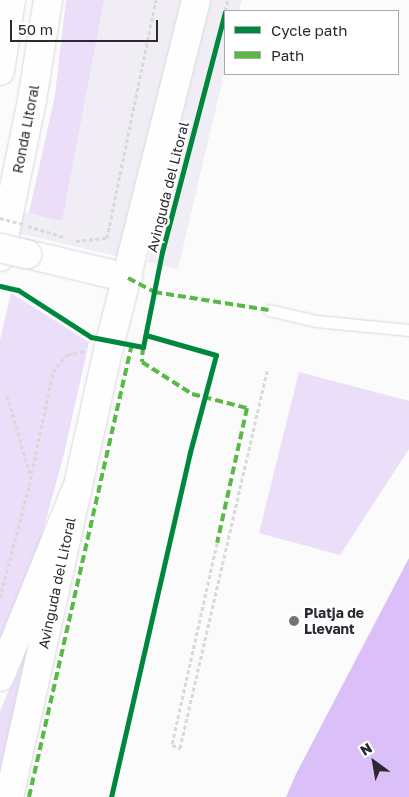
<!DOCTYPE html>
<html>
<head>
<meta charset="utf-8">
<style>
  body { margin:0 }
  #map { position:relative; width:409px; height:797px; overflow:hidden; background:#fbfbfb; font-family:"Golos Text",sans-serif }
  div>[style] { position:absolute }
  [style*='--x'] { left:calc(var(--x)*1px); top:calc(var(--y)*1px); width:calc(var(--w)*1px); rotate:calc(var(--a)*1deg) }
  .built>* { inset:0; background:#f0eef4 }
  .green>* { inset:0; background:#eadef8 }
  .water>* { inset:0; background:#dabff8 }
  .path>* { height:3px; margin-top:-1.5px; transform-origin:0; background:repeating-linear-gradient(90deg,#d9d9d9 0 4px,transparent 0 6.5px) }
  .roads { filter:drop-shadow(0 0 1px #d9d7dc) drop-shadow(0 0 1px #d9d7dc) }
  .lane>* { height:11px; margin:-5.5px; padding:0 5.5px; transform-origin:5.5px; border-radius:5.5px; background:#fefefe }
  .secondary>* { height:28px; margin:-14px; padding:0 14px; transform-origin:14px; border-radius:14px; background:#fefefe }
  .highway>* { height:28px; margin:-14px; padding:0 14px; transform-origin:14px; border-radius:14px; background:#fefefe }
  .path-bridge>* { height:3px; margin-top:-1.5px; transform-origin:0; background:repeating-linear-gradient(90deg,#d9d9d9 0 4px,transparent 0 6.5px) }
  .bridges { filter:drop-shadow(0 0 1px #d9d7dc) drop-shadow(0 0 1px #d9d7dc) }
  .secondary-bridge>* { height:28px; margin:-14px; padding:0 14px; transform-origin:14px; border-radius:14px; background:#fefefe }
  .quiet>* { height:4px; margin-top:-2px; transform-origin:0; background:repeating-linear-gradient(90deg,#58b947 0 8px,transparent 0 12px) }
  .cycleway>* { height:5px; margin:-2.5px; padding:0 2.5px; transform-origin:2.5px; border-radius:2.5px; background:#00873e }
  .dots>* { width:14px; height:14px; translate:-50% -50%; box-sizing:border-box; border:2px solid #fff; border-radius:50% }
  span { translate:-50% -50%; white-space:nowrap; text-align:center; line-height:1.15; -webkit-text-stroke:5px #fff; paint-order:stroke }
  .street-label { font-size:14px; color:#2d2831 }
  .poi-label { font-size:14px; color:#2d2831; font-weight:700 }
  .left { translate:0 -50%; text-align:left }
  .legend { position:absolute; left:224px; top:10px; width:175px; height:65px; box-sizing:border-box; background:#fff; border:1px solid #aba9ad; margin:0; padding:6px 9px; list-style:none; font-size:15px; color:#2d2831 }
  .legend li { display:flex; align-items:center; gap:10px; height:25px }
  .legend b { width:25px; border:1px solid #aba9ad }
  .north { position:absolute; left:349px; top:737px; width:50px; height:50px; -webkit-text-stroke:4px #fff; paint-order:stroke; rotate:328deg; font-size:14px; font-weight:700; line-height:20px; text-align:center; color:#2d2831 }
  .north::after { content:''; display:block; margin:auto; width:18px; height:22px; background:#2d2831; clip-path:polygon(50% 0,100% 100%,50% 72%,0 100%) }
  .scale { position:absolute; left:10px; top:20px; width:148px; height:22px; box-sizing:border-box; border:2px solid #2d2831; border-top:0; padding-left:6px; font-size:15px; line-height:18px; white-space:nowrap; color:#2d2831; -webkit-text-stroke:4px #fff; paint-order:stroke }
</style>
</head>
<body>
<div id="map">
  <div class="built">
    <i style="clip-path:polygon(66px 0,181px 0,121px 257px,0 229px,0 207px,29px 213px,55px 96px)"></i>
    <i style="clip-path:polygon(208px 0,242px 0,239px 11px,225px 11px,225px 70px,178px 269px,148px 262px)"></i>
  </div>
  <div class="green">
    <i style="clip-path:polygon(66px 0,104px 0,62px 221px,29px 213px,55px 96px)"></i>
    <i style="clip-path:polygon(11px 293px,89px 342px,64px 454px,36px 556px,0 655px,0 340px)"></i>
    <i style="clip-path:polygon(299px 372px,409px 401px,409px 449px,340px 555px,259px 533px)"></i>
    <i style="clip-path:polygon(30px 641px,0 776px,0 711px)"></i>
  </div>
  <div class="water">
    <i style="clip-path:polygon(409px 558px,409px 797px,286px 797px,296px 774px)"></i>
  </div>
  <div class="path">
    <i style="--x:225;--y:11;--w:11;--a:-75"></i>
    <i style="--x:28;--y:226;--w:37;--a:17"></i>
    <i style="--x:76;--y:241;--w:31;--a:-6"></i>
    <i style="--x:107;--y:238;--w:243;--a:-78.4"></i>
    <i style="--x:146;--y:335;--w:85;--a:-79.1"></i>
    <i style="--x:162;--y:252;--w:248;--a:-75.3"></i>
    <i style="--x:7;--y:395;--w:82;--a:73.8"></i>
    <i style="--x:217;--y:543;--w:207;--a:102.6"></i>
    <i style="--x:172;--y:745;--w:9;--a:21"></i>
    <i style="--x:180;--y:748;--w:390;--a:-77"></i>
    <i style="--x:0;--y:598;--w:116;--a:-75.5"></i>
    <i style="--x:29;--y:486;--w:116;--a:-78.1"></i>
    <i style="--x:53;--y:372;--w:22;--a:-51"></i>
    <i style="--x:67;--y:355;--w:18;--a:-13"></i>
  </div>
  <div class="roads">
    <div class="lane">
      <i style="--x:269;--y:310;--w:48;--a:13.2"></i>
      <i style="--x:316;--y:321;--w:93;--a:5.5"></i>
    </div>
    <div class="secondary">
      <i style="--x:27;--y:254;--w:104;--a:13.4"></i>
      <i style="--x:9;--y:797;--w:461;--a:-77.5"></i>
      <i style="--x:109;--y:347;--w:358;--a:-75.9"></i>
    </div>
    <div class="highway">
      <i style="--x:0;--y:71;--w:72;--a:-81.2"></i>
      <i style="--x:0;--y:257;--w:160;--a:-78.5"></i>
      <i style="--x:32;--y:100;--w:101;--a:-80.9"></i>
      <i style="--x:0;--y:677;--w:202;--a:-67.9"></i>
    </div>
  </div>
  <div class="path-bridge">
    <i style="--x:0;--y:218;--w:24;--a:15"></i>
  </div>
  <div class="bridges">
    <div class="secondary-bridge">
      <i style="--x:0;--y:248;--w:28;--a:13"></i>
    </div>
  </div>
  <div class="quiet">
    <i style="--x:128;--y:278;--w:30;--a:28"></i>
    <i style="--x:154;--y:292;--w:116;--a:8.9"></i>
    <i style="--x:143;--y:347;--w:15;--a:94"></i>
    <i style="--x:142;--y:362;--w:59;--a:32.6"></i>
    <i style="--x:192;--y:394;--w:57;--a:14.3"></i>
    <i style="--x:247;--y:408;--w:138;--a:102.5"></i>
    <i style="--x:29;--y:797;--w:465;--a:-77.2"></i>
  </div>
  <div class="cycleway">
    <i style="--x:0;--y:286;--w:18;--a:13"></i>
    <i style="--x:18;--y:290;--w:87;--a:32.8"></i>
    <i style="--x:91;--y:337;--w:53;--a:10.9"></i>
    <i style="--x:143;--y:347;--w:97;--a:-78.7"></i>
    <i style="--x:162;--y:252;--w:248;--a:-75.3"></i>
    <i style="--x:111;--y:797;--w:354;--a:-77.1"></i>
    <i style="--x:190;--y:452;--w:100;--a:-75"></i>
    <i style="--x:216;--y:355;--w:73;--a:-164.1"></i>
  </div>
  <div class="dots">
    <i style="left:294px;top:621px;background:#757278"></i>
  </div>
  <div class="street-label">
    <span style="left:26px;top:129px;rotate:-79deg">Ronda Litoral</span>
    <span style="left:168px;top:187px;rotate:-76deg">Avinguda del Litoral</span>
    <span style="left:57px;top:583px;rotate:-78deg">Avinguda del Litoral</span>
  </div>
  <div class="poi-label">
    <span class="left" style="left:304px;top:621px">Platja de<br>Llevant</span>
  </div>
  <ul class="legend">
  <li><b style="height:6px;background:#00873e"></b>Cycle path</li>
  <li><b style="height:6px;background:#58b947"></b>Path</li>
  </ul>
  <div class="north">N</div>
  <div class="scale">50 m</div>
</div>
</body>
</html>
